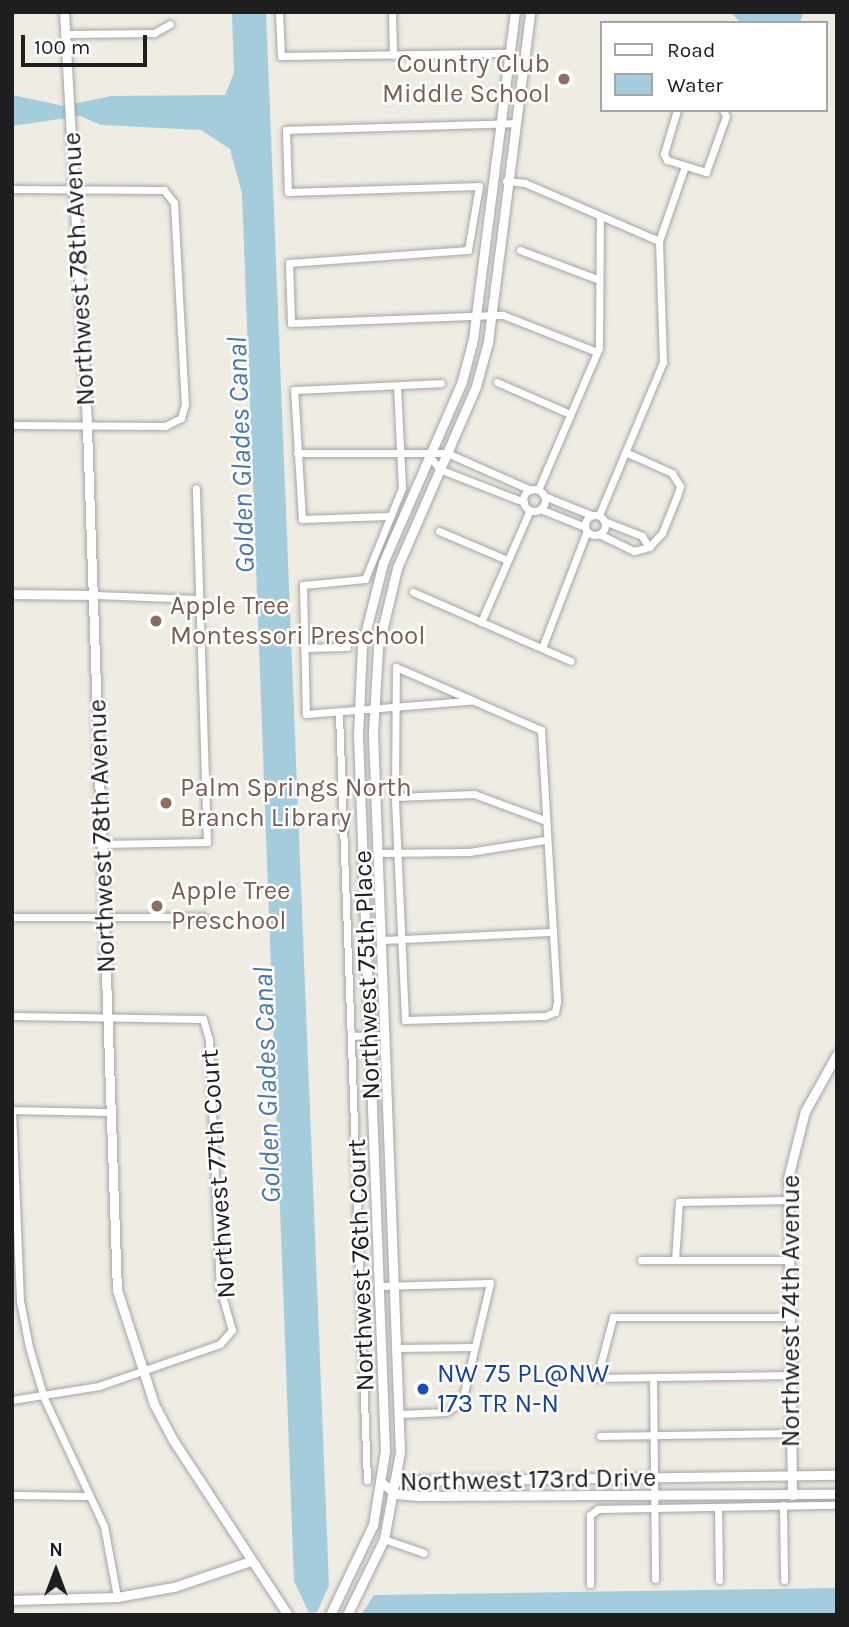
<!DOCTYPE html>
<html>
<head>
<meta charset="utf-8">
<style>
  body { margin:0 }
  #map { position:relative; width:849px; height:1627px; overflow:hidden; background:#efece4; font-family:Karla,sans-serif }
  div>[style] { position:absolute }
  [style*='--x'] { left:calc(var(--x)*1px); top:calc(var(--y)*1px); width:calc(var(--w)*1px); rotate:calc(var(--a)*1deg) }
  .water>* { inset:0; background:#a5ccdc }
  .roads { filter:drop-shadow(0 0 2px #a5a5a5) drop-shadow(0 0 2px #a5a5a5) }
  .minor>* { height:7px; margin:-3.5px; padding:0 3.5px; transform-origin:3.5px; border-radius:3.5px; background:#fff }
  .minor>.ring { margin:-3.5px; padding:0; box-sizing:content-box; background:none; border:7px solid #fff; border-radius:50% }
  .tertiary>* { height:9px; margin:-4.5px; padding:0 4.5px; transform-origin:4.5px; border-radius:4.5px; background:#fff }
  .dots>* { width:19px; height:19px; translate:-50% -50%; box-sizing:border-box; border:4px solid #fff; border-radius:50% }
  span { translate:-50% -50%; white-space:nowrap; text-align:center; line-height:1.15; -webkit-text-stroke:5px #fff; paint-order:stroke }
  .education-label { font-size:26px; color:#785e54 }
  .right { translate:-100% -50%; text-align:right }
  .left { translate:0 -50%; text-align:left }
  .street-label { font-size:26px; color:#1e1e1e }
  .transit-label { font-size:26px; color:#164399 }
  .water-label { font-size:28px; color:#4b76ad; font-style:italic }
  .frame { position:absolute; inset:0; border:14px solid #1e1e1e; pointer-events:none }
  .legend { position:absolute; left:600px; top:21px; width:228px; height:91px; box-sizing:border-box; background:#fff; border:2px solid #a5a5a5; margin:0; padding:9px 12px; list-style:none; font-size:21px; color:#1e1e1e }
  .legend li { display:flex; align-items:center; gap:14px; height:35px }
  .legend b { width:35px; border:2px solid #a5a5a5 }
  .north { position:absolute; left:21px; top:1536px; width:70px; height:70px; -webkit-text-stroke:5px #fff; paint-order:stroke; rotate:0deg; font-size:19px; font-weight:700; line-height:28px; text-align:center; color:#1e1e1e }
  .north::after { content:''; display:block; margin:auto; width:24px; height:32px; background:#1e1e1e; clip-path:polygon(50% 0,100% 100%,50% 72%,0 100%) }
  .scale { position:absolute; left:21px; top:35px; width:126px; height:32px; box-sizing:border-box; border:4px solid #1e1e1e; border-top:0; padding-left:9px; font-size:21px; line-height:24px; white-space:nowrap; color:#1e1e1e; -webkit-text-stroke:5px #fff; paint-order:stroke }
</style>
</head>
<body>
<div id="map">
  <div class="water">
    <i style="clip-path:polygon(232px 12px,266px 12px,329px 1586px,317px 1612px,309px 1613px,294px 1581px,242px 193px,230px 149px,201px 130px,101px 125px,80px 116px,12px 126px,12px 95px,64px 106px,111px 96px,225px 95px,234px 73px)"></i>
    <i style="clip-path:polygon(730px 12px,803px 12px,800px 23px,741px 23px)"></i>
    <i style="clip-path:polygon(837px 1588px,837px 1615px,361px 1615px,374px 1595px)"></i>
  </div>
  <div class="roads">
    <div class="minor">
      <i style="--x:279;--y:12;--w:44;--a:87.4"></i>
      <i style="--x:281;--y:56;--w:227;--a:-0.8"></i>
      <i style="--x:392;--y:12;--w:43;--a:88.7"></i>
      <i style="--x:68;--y:34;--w:86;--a:-0.7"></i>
      <i style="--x:154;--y:33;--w:18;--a:-29"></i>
      <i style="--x:677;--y:110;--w:46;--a:106.5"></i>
      <i style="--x:664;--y:154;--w:7;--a:63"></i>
      <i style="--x:667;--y:160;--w:41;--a:17.1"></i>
      <i style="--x:706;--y:172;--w:59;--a:-70.3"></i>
      <i style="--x:726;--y:116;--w:7;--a:-117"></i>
      <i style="--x:516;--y:123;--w:230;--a:178.3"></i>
      <i style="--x:286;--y:130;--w:62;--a:88.2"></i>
      <i style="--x:288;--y:192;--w:191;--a:-1.8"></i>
      <i style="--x:479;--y:186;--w:65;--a:99.8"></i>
      <i style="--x:468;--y:250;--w:179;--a:175.8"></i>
      <i style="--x:289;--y:263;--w:60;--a:88.1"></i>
      <i style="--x:291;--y:323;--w:212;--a:-2.2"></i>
      <i style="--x:503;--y:315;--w:101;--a:21.5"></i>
      <i style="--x:506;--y:181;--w:19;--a:6"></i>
      <i style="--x:525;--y:183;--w:146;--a:23.4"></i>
      <i style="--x:12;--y:189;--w:152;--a:0.4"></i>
      <i style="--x:164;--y:190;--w:16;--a:52"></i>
      <i style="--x:174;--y:203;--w:201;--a:86.9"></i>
      <i style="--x:185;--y:404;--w:15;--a:106"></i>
      <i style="--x:181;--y:418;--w:18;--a:153"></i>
      <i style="--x:165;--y:426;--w:153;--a:-179.6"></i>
      <i style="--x:520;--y:250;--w:82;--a:20.6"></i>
      <i style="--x:497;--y:382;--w:80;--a:23.7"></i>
      <i style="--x:397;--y:386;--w:102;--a:87.2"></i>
      <i style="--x:402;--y:488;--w:98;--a:112.1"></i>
      <i style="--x:365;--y:579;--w:62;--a:174.5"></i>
      <i style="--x:303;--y:585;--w:129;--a:88.7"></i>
      <i style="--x:306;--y:714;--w:164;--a:-4.6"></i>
      <i style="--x:297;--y:453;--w:150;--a:0"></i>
      <i style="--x:447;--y:453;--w:92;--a:23.8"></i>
      <i style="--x:429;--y:455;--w:17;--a:54"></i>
      <i style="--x:439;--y:469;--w:91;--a:21.2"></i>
      <i class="ring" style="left:523px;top:489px;width:15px;height:15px"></i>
      <i style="--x:538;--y:490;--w:155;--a:-66.8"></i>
      <i style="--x:599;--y:348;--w:132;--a:-89.6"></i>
      <i style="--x:544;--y:496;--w:51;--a:22"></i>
      <i style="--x:540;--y:509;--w:48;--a:21.8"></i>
      <i class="ring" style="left:585px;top:515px;width:13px;height:13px"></i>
      <i style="--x:599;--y:515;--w:166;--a:-67.3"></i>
      <i style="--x:663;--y:362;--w:121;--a:-91.9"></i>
      <i style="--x:659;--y:241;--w:79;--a:-70.9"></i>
      <i style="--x:388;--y:516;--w:86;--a:178"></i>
      <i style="--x:302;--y:519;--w:129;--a:-93.5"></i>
      <i style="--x:294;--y:390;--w:147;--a:-2.7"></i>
      <i style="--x:604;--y:521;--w:41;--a:21.5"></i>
      <i style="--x:642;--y:536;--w:13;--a:58"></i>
      <i style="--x:439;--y:531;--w:74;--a:23.1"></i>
      <i style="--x:599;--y:534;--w:39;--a:26"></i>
      <i style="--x:634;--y:551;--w:16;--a:-15"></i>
      <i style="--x:649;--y:547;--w:19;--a:-47"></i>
      <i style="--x:662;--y:533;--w:40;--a:-68"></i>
      <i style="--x:677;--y:496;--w:10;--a:-73"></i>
      <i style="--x:680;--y:486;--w:15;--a:-122"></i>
      <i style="--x:672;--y:473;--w:51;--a:-155.9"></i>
      <i style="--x:413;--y:592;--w:172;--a:23.6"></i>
      <i style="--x:93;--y:595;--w:106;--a:2.2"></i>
      <i style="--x:481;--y:622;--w:122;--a:-66.4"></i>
      <i style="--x:304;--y:648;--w:43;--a:-1.3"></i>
      <i style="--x:542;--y:648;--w:125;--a:-69"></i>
      <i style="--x:396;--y:667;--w:158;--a:23.5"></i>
      <i style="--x:541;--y:730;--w:272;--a:86.6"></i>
      <i style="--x:557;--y:1002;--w:10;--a:101"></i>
      <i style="--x:555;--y:1012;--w:11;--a:158"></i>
      <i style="--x:545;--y:1016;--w:140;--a:178.4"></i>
      <i style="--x:405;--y:1020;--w:223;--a:-92.6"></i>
      <i style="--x:395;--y:797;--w:130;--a:-89.6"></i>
      <i style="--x:339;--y:714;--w:767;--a:87.91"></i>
      <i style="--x:395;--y:797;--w:79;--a:-2.2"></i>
      <i style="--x:474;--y:794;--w:75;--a:20.4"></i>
      <i style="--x:103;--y:844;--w:104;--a:-1.1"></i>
      <i style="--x:207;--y:842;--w:354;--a:-91.8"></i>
      <i style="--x:377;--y:853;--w:92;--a:-0.6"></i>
      <i style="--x:469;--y:852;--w:77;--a:-9"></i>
      <i style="--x:12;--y:917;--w:192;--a:0"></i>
      <i style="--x:381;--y:940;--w:171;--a:-2.7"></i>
      <i style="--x:12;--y:1016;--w:191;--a:0.9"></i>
      <i style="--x:203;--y:1019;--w:22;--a:74"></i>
      <i style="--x:209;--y:1040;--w:248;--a:87.5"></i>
      <i style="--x:220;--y:1288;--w:44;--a:74.1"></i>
      <i style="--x:232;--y:1330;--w:18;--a:131"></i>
      <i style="--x:220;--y:1344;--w:128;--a:160.9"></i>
      <i style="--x:99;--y:1386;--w:88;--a:170.9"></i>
      <i style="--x:351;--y:1036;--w:34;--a:-2"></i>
      <i style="--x:12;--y:1110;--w:191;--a:87.6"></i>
      <i style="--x:20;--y:1301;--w:47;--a:78.9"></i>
      <i style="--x:29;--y:1347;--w:53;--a:73.6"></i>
      <i style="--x:44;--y:1398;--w:141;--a:64.9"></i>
      <i style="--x:104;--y:1526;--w:72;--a:79.6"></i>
      <i style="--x:12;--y:1110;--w:98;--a:1.2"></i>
      <i style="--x:641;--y:1260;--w:148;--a:0"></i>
      <i style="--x:675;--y:1260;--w:58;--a:-86.1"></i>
      <i style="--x:679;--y:1202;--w:109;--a:-1.1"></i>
      <i style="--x:380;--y:1286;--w:110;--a:-1.6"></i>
      <i style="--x:490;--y:1283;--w:121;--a:103.3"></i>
      <i style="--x:462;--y:1401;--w:19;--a:145"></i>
      <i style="--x:446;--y:1412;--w:46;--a:177.5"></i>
      <i style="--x:790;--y:1317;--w:177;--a:180"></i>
      <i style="--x:613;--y:1317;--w:63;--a:104.7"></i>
      <i style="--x:597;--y:1378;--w:193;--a:-0.9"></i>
      <i style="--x:397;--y:1348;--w:77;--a:-0.7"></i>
      <i style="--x:653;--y:1377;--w:202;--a:89.4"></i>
      <i style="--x:600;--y:1436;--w:191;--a:-0.9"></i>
      <i style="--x:12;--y:1495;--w:76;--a:0.8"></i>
      <i style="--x:783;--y:1505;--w:75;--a:89.2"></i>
      <i style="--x:718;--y:1507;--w:73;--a:89.2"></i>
      <i style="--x:384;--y:1539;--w:42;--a:19.3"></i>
      <i style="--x:590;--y:1584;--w:69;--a:-90"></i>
      <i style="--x:590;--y:1515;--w:10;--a:-37"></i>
      <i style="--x:598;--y:1509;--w:239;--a:-1"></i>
    </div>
    <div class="tertiary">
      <i style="--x:64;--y:12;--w:417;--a:86.8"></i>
      <i style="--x:87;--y:428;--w:863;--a:88.01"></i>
      <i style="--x:117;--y:1290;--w:120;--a:72"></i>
      <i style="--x:154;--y:1404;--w:41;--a:62.2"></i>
      <i style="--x:173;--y:1440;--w:209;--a:56.7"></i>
      <i style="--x:12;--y:594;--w:81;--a:0.7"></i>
      <i style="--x:394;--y:1481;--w:443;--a:-0.8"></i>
      <i style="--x:382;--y:1483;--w:18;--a:38"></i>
      <i style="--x:396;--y:1494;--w:25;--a:5"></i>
      <i style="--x:421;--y:1496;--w:416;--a:-0.3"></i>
      <i style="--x:792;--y:1495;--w:317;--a:-90.7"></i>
      <i style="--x:788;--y:1178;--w:69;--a:-75.8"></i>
      <i style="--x:805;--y:1111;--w:65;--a:-60.7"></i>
      <i style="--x:12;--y:1600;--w:105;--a:-1.6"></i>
      <i style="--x:117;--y:1597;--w:58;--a:-10"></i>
      <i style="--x:174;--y:1587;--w:81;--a:-18.7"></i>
      <i style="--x:330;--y:1615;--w:100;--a:-64.5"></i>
      <i style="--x:373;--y:1525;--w:75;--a:-80.8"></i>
      <i style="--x:385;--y:1451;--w:716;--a:-92.16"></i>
      <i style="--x:358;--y:736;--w:90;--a:-87.5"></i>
      <i style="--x:362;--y:646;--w:86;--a:-75.8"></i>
      <i style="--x:383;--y:563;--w:198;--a:-66.5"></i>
      <i style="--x:462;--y:381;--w:43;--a:-75.3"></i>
      <i style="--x:473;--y:339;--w:330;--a:-82.7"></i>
      <i style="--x:347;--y:1615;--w:85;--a:-64"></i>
      <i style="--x:384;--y:1539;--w:88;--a:-79.6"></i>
      <i style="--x:400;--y:1452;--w:720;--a:-92.15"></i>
      <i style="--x:373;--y:733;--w:85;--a:-86.6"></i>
      <i style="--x:378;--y:648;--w:82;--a:-76.6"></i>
      <i style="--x:397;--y:568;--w:198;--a:-66.5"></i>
      <i style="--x:476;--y:386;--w:46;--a:-74.7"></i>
      <i style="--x:488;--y:342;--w:333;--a:-82.7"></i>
    </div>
  </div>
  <div class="dots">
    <i style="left:564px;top:79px;background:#8d6e63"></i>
    <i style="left:156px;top:621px;background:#8d6e63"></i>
    <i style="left:166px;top:803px;background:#8d6e63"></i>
    <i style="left:157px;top:906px;background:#8d6e63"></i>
    <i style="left:423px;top:1389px;background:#1a4fb4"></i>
  </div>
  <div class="education-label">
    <span class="right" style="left:550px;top:79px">Country Club<br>Middle School</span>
    <span class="left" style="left:170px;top:621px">Apple Tree<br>Montessori Preschool</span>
    <span class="left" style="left:180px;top:803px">Palm Springs North<br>Branch Library</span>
    <span class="left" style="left:171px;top:906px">Apple Tree<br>Preschool</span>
  </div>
  <div class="street-label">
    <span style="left:79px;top:269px;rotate:-93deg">Northwest 78th Avenue</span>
    <span style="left:102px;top:836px;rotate:-92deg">Northwest 78th Avenue</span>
    <span style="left:367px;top:975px;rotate:-92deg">Northwest 75th Place</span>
    <span style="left:218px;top:1174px;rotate:-94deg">Northwest 77th Court</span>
    <span style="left:361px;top:1265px;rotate:-92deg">Northwest 76th Court</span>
    <span style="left:791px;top:1311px;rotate:-90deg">Northwest 74th Avenue</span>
    <span style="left:528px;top:1480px;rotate:-1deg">Northwest 173rd Drive</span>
  </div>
  <div class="transit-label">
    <span class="left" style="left:437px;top:1389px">NW 75 PL@NW<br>173 TR N-N</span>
  </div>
  <div class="water-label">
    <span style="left:241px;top:455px;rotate:-92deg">Golden Glades Canal</span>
    <span style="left:267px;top:1085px;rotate:-92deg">Golden Glades Canal</span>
  </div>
  <div class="frame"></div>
  <ul class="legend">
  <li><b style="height:9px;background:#fff"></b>Road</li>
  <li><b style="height:19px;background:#a5ccdc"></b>Water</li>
  </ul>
  <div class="north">N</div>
  <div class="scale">100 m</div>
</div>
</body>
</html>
